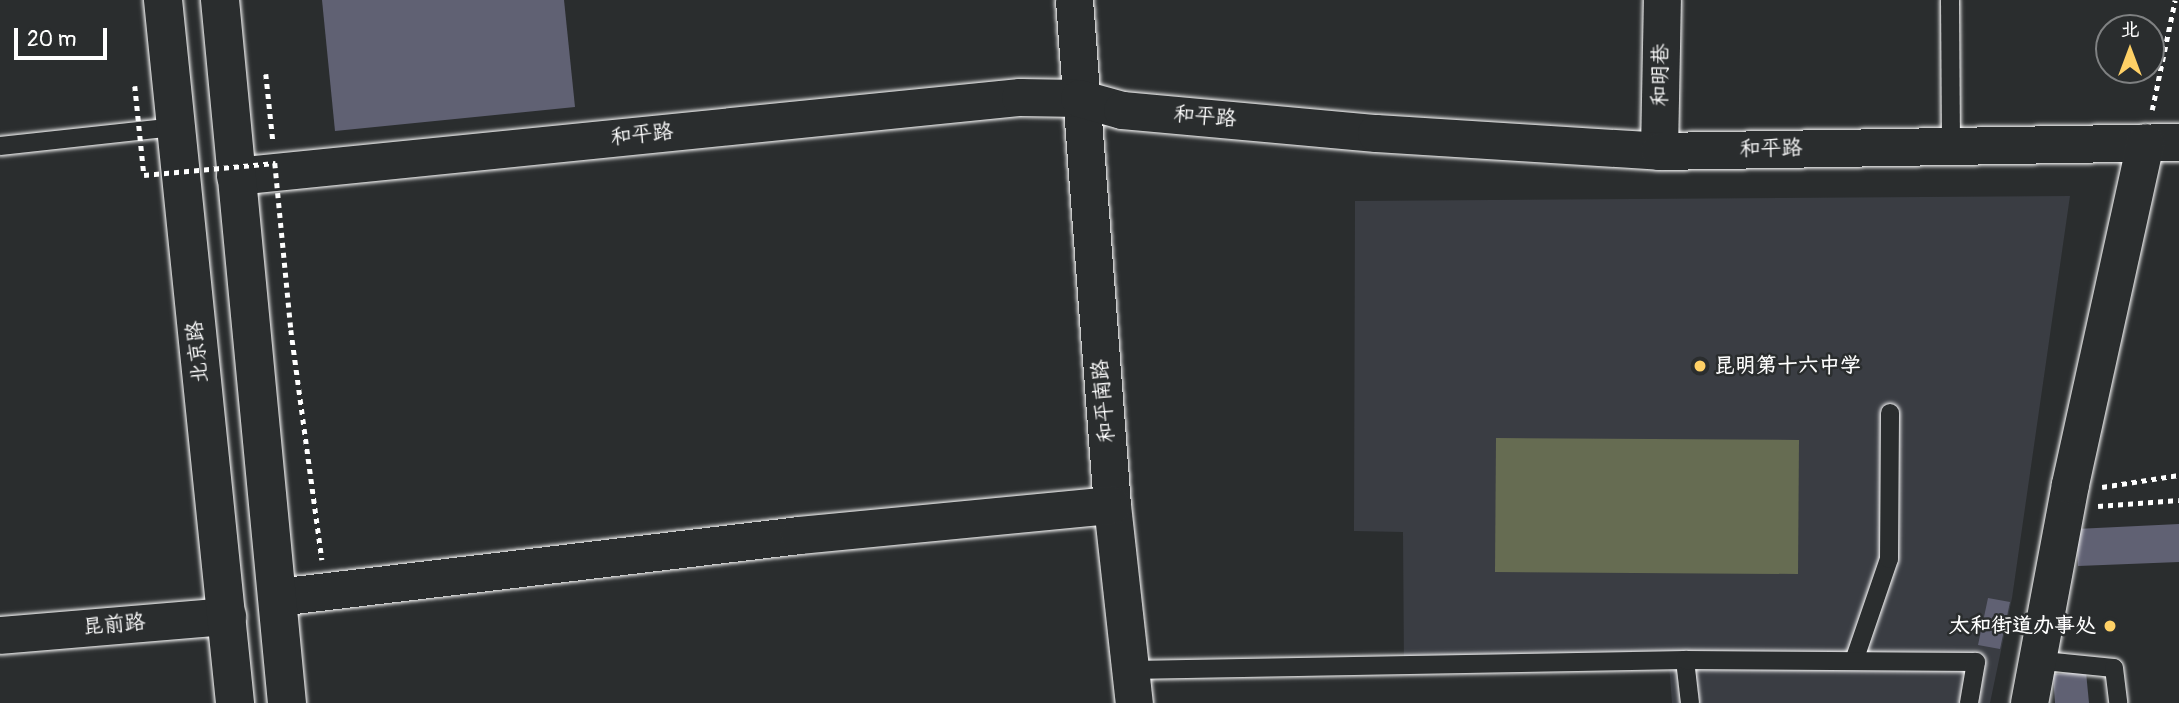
<!DOCTYPE html>
<html>
<head>
<meta charset="utf-8">
<style>
  body { margin:0 }
  #map { position:relative; width:2179px; height:703px; overflow:hidden; background:#2a2d2e; font-family:Pangolin,"LXGW WenKai TC",sans-serif }
  div>[style] { position:absolute }
  [style*='--x'] { left:calc(var(--x)*1px); top:calc(var(--y)*1px); width:calc(var(--w)*1px); rotate:calc(var(--a)*1deg) }
  .built>* { inset:0; background:#3a3d43 }
  .green>* { inset:0; background:#666c52 }
  .building>* { inset:0; background:#606173 }
  .path>* { height:4.5px; margin-top:-2.25px; transform-origin:0; background:repeating-linear-gradient(90deg,#fff 0 5px,transparent 0 10px) }
  .roads { filter:drop-shadow(0 0 2px #fff) drop-shadow(0 0 2px #fff) }
  .lane>* { height:18px; margin:-9px; padding:0 9px; transform-origin:9px; border-radius:9px; background:#2a2d2e }
  .street>* { height:37px; margin:-18.5px; padding:0 18.5px; transform-origin:18.5px; border-radius:18.5px; background:#2a2d2e }
  .primary>* { height:38px; margin:-19px; padding:0 19px; transform-origin:19px; border-radius:19px; background:#2a2d2e }
  .path-bridge>* { height:4.5px; margin-top:-2.25px; transform-origin:0; background:repeating-linear-gradient(90deg,#fff 0 5px,transparent 0 10px) }
  .dots>* { width:19px; height:19px; translate:-50% -50%; box-sizing:border-box; border:4px solid #2a2d2e; border-radius:50% }
  span { translate:-50% -50%; white-space:nowrap; text-align:center; line-height:1.15; -webkit-text-stroke:5px #2a2d2e; paint-order:stroke }
  .street-label { font-size:21px; color:#fff }
  .poi-label { font-size:21px; color:#fff; font-weight:700 }
  .left { translate:0 -50%; text-align:left }
  .right { translate:-100% -50%; text-align:right }
  .north { position:absolute; left:2095px; top:14px; width:70px; height:70px; box-sizing:border-box; background:#2a2d2e; border:2px solid #7f8182; border-radius:50%; rotate:0deg; font-size:19px; font-weight:700; line-height:28px; text-align:center; color:#fff }
  .north::after { content:''; display:block; margin:auto; width:24px; height:32px; background:#ffd166; clip-path:polygon(50% 0,100% 100%,50% 72%,0 100%) }
  .scale { position:absolute; left:14px; top:28px; width:93px; height:32px; box-sizing:border-box; border:4px solid #fff; border-top:0; padding-left:9px; font-size:21px; line-height:24px; white-space:nowrap; color:#fff; -webkit-text-stroke:5px #2a2d2e; paint-order:stroke }
</style>
</head>
<body>
<div id="map">
  <div class="built">
    <i style="clip-path:polygon(2070px 196px,2012px 598px,1990px 703px,1672px 703px,1669px 664px,1404px 670px,1403px 532px,1354px 531px,1355px 201px)"></i>
  </div>
  <div class="green">
    <i style="clip-path:polygon(1496px 438px,1799px 440px,1798px 574px,1495px 572px)"></i>
  </div>
  <div class="building">
    <i style="clip-path:polygon(322px 0,564px 0,575px 107px,335px 131px)"></i>
    <i style="clip-path:polygon(2179px 524px,2179px 562px,2078px 566px,2076px 529px)"></i>
    <i style="clip-path:polygon(1988px 598px,2010px 602px,2000px 649px,1978px 645px)"></i>
    <i style="clip-path:polygon(2086px 672px,2089px 703px,2055px 703px,2053px 674px)"></i>
  </div>
  <div class="path">
    <i style="--x:266;--y:74;--w:67;--a:84"></i>
    <i style="--x:2152;--y:110;--w:112;--a:-78.2"></i>
    <i style="--x:291;--y:330;--w:232;--a:82.3"></i>
    <i style="--x:2102;--y:487;--w:78;--a:-8.9"></i>
    <i style="--x:2098;--y:506;--w:81;--a:-4.2"></i>
  </div>
  <div class="roads">
    <div class="lane">
      <i style="--x:1950;--y:0;--w:146;--a:89.6"></i>
      <i style="--x:0;--y:146;--w:177;--a:-6.2"></i>
      <i style="--x:1685;--y:660;--w:43;--a:83.4"></i>
      <i style="--x:2034;--y:660;--w:80;--a:5.7"></i>
      <i style="--x:2114;--y:668;--w:35;--a:83"></i>
      <i style="--x:1854;--y:661;--w:108;--a:-71.1"></i>
      <i style="--x:1889;--y:559;--w:146;--a:-89.6"></i>
      <i style="--x:1131;--y:670;--w:554;--a:-1.03"></i>
      <i style="--x:1685;--y:660;--w:291;--a:0.4"></i>
      <i style="--x:1976;--y:662;--w:42;--a:99.7"></i>
    </div>
    <div class="street">
      <i style="--x:1074;--y:0;--w:506;--a:85.7"></i>
      <i style="--x:1112;--y:505;--w:199;--a:83.7"></i>
      <i style="--x:1659;--y:151;--w:151;--a:-88.9"></i>
      <i style="--x:235;--y:176;--w:789;--a:-5.75"></i>
      <i style="--x:1020;--y:97;--w:59;--a:1"></i>
      <i style="--x:1079;--y:98;--w:45;--a:15.6"></i>
      <i style="--x:1122;--y:110;--w:255;--a:5.2"></i>
      <i style="--x:1376;--y:133;--w:284;--a:3.6"></i>
      <i style="--x:1659;--y:151;--w:520;--a:-0.99"></i>
      <i style="--x:277;--y:597;--w:526;--a:-6.77"></i>
      <i style="--x:799;--y:535;--w:314;--a:-5.5"></i>
      <i style="--x:0;--y:635;--w:228;--a:-4.8"></i>
      <i style="--x:2029;--y:703;--w:223;--a:-79.4"></i>
      <i style="--x:2070;--y:484;--w:350;--a:-77.6"></i>
    </div>
    <div class="primary">
      <i style="--x:163;--y:0;--w:707;--a:84.15"></i>
      <i style="--x:220;--y:0;--w:706;--a:84.56"></i>
    </div>
  </div>
  <div class="path-bridge">
    <i style="--x:135;--y:86;--w:89;--a:84.2"></i>
    <i style="--x:144;--y:175;--w:132;--a:-5.2"></i>
    <i style="--x:275;--y:163;--w:168;--a:84.5"></i>
  </div>
  <div class="dots">
    <i style="left:1700px;top:366px;background:#ffd166"></i>
    <i style="left:2110px;top:626px;background:#ffd166"></i>
  </div>
  <div class="street-label">
    <span style="left:1661px;top:75px;rotate:-89deg">和明巷</span>
    <span style="left:1205px;top:117px;rotate:5deg">和平路</span>
    <span style="left:642px;top:135px;rotate:-6deg">和平路</span>
    <span style="left:1771px;top:149px;rotate:-1deg">和平路</span>
    <span style="left:198px;top:352px;rotate:-96deg">北京路</span>
    <span style="left:1104px;top:401px;rotate:-95deg">和平南路</span>
    <span style="left:114px;top:625px;rotate:-5deg">昆前路</span>
  </div>
  <div class="poi-label">
    <span class="left" style="left:1714px;top:366px">昆明第十六中学</span>
    <span class="right" style="left:2096px;top:626px">太和街道办事处</span>
  </div>
  <div class="north">北</div>
  <div class="scale">20 m</div>
</div>
</body>
</html>
